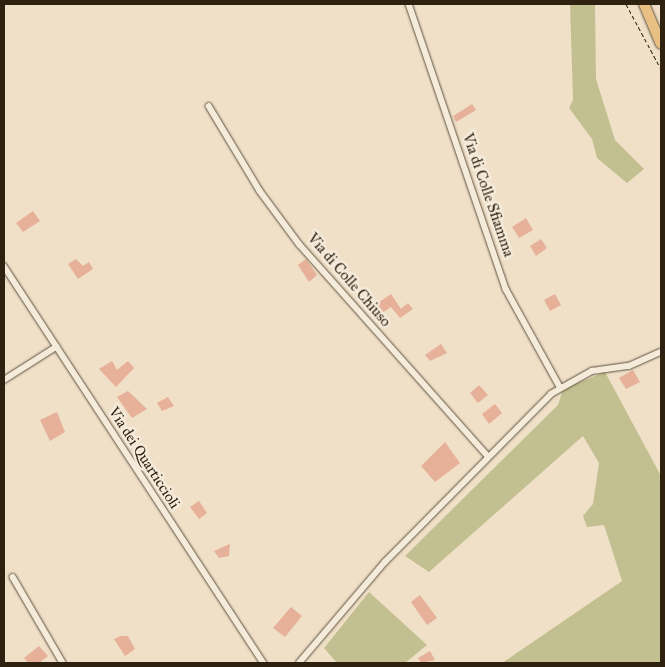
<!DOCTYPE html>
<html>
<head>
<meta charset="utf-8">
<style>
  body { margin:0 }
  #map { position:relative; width:665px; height:667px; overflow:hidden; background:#f0e0c8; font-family:"IM FELL Great Primer",serif }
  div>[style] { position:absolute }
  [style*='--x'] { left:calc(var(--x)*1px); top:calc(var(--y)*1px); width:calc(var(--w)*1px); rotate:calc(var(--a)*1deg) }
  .green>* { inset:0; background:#c2c090 }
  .building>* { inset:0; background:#e7b099 }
  .path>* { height:1px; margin-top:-0.5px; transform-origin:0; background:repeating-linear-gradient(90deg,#2e2110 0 4px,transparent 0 6.5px) }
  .roads { filter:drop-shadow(0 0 1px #5e513e) drop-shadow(0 0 1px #5e513e) }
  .minor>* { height:5.5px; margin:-2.75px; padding:0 2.75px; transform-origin:2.75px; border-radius:2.75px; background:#f5ebdb }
  .motorway>* { height:10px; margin:-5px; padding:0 5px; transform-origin:5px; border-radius:5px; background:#e8c084 }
  span { translate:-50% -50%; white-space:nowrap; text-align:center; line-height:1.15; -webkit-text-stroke:5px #f5ebdb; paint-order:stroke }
  .street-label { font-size:15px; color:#2e2110 }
  .frame { position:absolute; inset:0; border:5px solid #2e2110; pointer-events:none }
</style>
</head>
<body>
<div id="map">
  <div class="green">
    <i style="clip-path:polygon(570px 4px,595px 4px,596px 79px,615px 140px,644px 169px,627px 183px,597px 158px,592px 139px,569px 108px,573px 100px)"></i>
    <i style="clip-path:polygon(605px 372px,661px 476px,661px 663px,502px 663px,622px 581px,604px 525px,587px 527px,583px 516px,593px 504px,599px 463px,583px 436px,429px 572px,405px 556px,558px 405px,563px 389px)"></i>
    <i style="clip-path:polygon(369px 592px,427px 645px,405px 663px,337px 663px,324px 648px)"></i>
  </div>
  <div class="building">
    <i style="clip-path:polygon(472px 104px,476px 110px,456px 122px,453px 116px)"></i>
    <i style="clip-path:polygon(33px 211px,40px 221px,23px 232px,16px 223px)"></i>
    <i style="clip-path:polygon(526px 218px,533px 230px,519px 238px,512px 227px)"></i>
    <i style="clip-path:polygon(541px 239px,547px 248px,536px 256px,530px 246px)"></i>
    <i style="clip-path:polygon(76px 259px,83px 266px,89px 262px,93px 269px,78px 279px,68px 264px)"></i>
    <i style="clip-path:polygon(306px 259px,317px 275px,309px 282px,298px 265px)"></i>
    <i style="clip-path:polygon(391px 294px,401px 309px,408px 303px,413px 309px,400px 318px,391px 307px,378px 316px,372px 307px)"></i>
    <i style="clip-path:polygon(555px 294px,561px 305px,550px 311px,544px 300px)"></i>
    <i style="clip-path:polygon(441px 344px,447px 353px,430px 361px,425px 355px)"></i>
    <i style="clip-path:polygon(112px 361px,117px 370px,128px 361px,134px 368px,116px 387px,99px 369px)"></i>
    <i style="clip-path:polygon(633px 370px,640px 382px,626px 389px,619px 378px)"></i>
    <i style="clip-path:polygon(479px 385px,488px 395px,478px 403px,470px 393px)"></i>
    <i style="clip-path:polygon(128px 391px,147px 409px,132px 418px,117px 397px)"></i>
    <i style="clip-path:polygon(168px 397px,174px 406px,162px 411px,157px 403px)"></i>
    <i style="clip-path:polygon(495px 404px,502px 413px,489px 424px,482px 414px)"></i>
    <i style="clip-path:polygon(57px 412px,65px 432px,50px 441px,40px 420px)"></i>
    <i style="clip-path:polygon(445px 442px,460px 463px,435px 482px,421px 466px)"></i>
    <i style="clip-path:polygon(199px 501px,207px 513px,199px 519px,190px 507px)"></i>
    <i style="clip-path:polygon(230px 544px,229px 556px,219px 558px,214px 551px)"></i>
    <i style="clip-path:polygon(420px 595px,437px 618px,427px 625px,411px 602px)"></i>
    <i style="clip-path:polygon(291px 607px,302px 616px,285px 637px,273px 628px)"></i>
    <i style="clip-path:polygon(121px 636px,128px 636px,135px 649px,125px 656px,114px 639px)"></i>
    <i style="clip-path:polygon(39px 646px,48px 656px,39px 663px,28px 663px,24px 658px)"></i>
    <i style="clip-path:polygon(430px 651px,435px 660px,421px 663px,418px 658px)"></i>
  </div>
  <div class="path">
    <i style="--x:626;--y:4;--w:74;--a:61.7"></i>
    <i style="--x:661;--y:179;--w:29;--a:90"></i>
  </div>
  <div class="roads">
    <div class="minor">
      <i style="--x:409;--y:4;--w:301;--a:71.2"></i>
      <i style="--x:506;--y:289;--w:112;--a:61.1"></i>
      <i style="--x:209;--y:106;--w:99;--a:59"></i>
      <i style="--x:260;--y:191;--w:67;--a:53.5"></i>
      <i style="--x:300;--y:245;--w:283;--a:48.3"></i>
      <i style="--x:4;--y:266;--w:475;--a:56.8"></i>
      <i style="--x:4;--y:380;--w:62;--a:-32.4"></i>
      <i style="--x:13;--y:577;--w:99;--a:59.8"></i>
      <i style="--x:299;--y:663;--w:133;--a:-49.6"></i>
      <i style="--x:385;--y:562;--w:236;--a:-45.3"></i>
      <i style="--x:551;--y:394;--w:47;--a:-29.3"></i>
      <i style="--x:592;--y:371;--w:37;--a:-8"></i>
      <i style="--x:629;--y:366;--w:35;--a:-24"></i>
    </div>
    <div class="motorway">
      <i style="--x:644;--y:4;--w:43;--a:67"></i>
    </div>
  </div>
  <div class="street-label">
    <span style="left:488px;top:195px;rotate:71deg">Via di Colle Sfiamma</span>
    <span style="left:349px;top:280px;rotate:49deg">Via di Colle Chiuso</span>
    <span style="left:144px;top:458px;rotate:57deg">Via dei Quarticcioli</span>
  </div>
  <div class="frame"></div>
</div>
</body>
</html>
